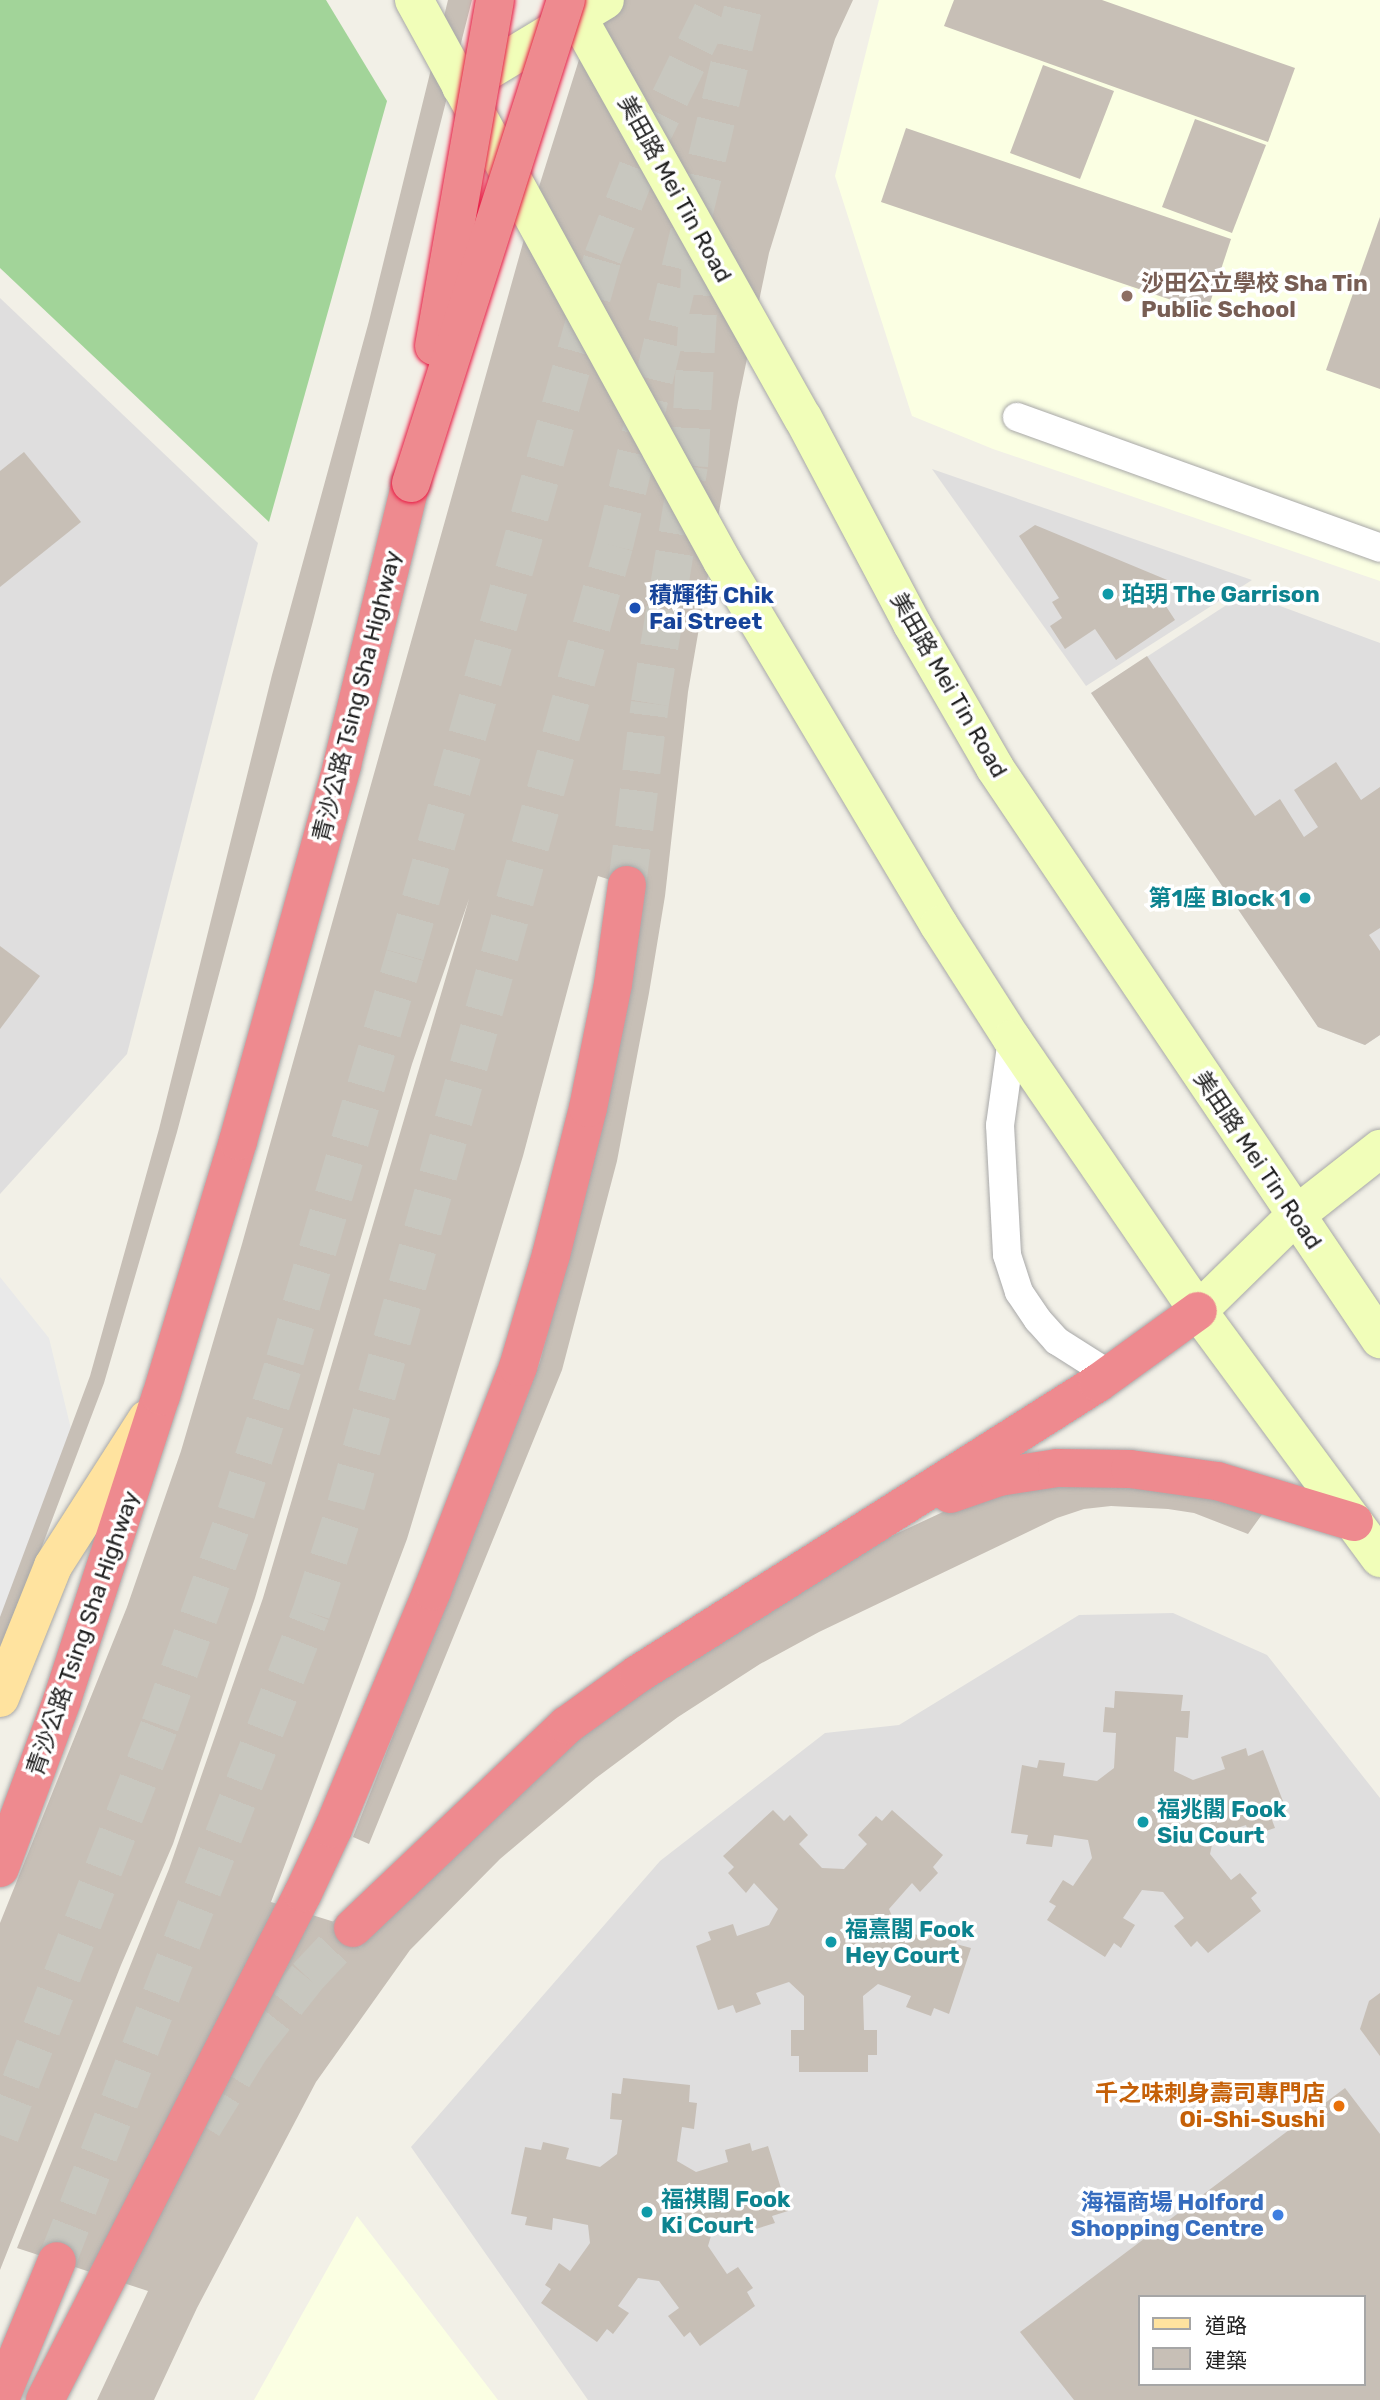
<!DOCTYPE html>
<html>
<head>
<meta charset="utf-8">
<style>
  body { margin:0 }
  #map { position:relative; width:1380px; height:2400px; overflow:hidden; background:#f2f0e7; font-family:Rubik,"Noto Sans TC",sans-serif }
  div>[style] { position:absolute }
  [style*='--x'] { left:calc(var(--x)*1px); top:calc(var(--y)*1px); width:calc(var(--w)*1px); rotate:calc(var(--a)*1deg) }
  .residential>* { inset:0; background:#dfdede }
  .education>* { inset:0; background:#fbffe3 }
  .forest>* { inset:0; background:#a2d499 }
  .parking>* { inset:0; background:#e9e9e9 }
  .building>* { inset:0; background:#c7bfb6 }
  .primary-tunnel>* { height:38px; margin-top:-19px; transform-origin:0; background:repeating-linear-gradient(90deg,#c8c7bf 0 38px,transparent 0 57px) }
  .highway-tunnel>* { height:38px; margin-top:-19px; transform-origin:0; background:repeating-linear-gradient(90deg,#c8c7bf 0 38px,transparent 0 57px) }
  .roads { filter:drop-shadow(0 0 2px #a8a8a8) drop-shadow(0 0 2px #a8a8a8) }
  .lane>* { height:28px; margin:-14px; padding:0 14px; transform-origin:14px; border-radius:14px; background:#fff }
  .secondary>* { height:38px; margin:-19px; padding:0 19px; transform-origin:19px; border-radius:19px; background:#f1feb9 }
  .primary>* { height:38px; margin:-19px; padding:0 19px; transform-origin:19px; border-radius:19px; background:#ffe39f }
  .highway>* { height:38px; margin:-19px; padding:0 19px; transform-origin:19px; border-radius:19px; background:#ee8a8f }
  .bridges { filter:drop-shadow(0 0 2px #e81c45) drop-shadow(0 0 2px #e81c45) }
  .highway-bridge>* { height:38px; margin:-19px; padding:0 19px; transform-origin:19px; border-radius:19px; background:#ee8a8f }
  .dots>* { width:19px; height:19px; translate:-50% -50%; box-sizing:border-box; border:4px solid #fff; border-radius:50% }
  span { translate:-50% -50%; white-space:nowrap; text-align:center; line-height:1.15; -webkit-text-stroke:7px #fff; paint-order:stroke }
  .street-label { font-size:23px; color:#212121 }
  .education-label { font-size:23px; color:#785e54; font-weight:700 }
  .left { translate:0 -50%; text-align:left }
  .culture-label { font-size:23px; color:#0d838f; font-weight:700 }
  .right { translate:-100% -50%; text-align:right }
  .transit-label { font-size:23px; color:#164399; font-weight:700 }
  .food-label { font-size:23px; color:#c56008; font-weight:700 }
  .shop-label { font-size:23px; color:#366cbe; font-weight:700 }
  .legend { position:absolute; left:1138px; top:2295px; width:228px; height:91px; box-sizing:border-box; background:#fff; border:2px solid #a6a6a6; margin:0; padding:9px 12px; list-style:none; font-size:21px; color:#212121 }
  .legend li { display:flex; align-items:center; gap:14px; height:35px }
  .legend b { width:35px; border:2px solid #a6a6a6 }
</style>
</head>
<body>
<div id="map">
  <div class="residential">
    <i style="clip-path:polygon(0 298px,258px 543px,127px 1054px,0 1194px)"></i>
    <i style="clip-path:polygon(932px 469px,1252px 580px,1086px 686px)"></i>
    <i style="clip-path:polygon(1245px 593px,1380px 643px,1380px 1035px,1365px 1045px,1318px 1027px,1091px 693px)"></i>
    <i style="clip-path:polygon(evenodd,1173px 1613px,1267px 1655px,1380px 1798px,1380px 2400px,588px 2400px,411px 2147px,660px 1861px,825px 1733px,899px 1725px,1079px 1615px,1173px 1613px,1140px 2297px,1364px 2297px,1364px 2384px,1140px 2384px,1140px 2297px)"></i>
  </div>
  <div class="education">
    <i style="clip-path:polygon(879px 0,1380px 0,1380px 581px,993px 449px,912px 416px,835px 176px)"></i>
    <i style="clip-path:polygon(357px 2216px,498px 2400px,254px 2400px)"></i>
  </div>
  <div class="forest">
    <i style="clip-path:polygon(0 0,326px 0,387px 101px,269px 522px,0 268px)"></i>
  </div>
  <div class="parking">
    <i style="clip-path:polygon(0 1277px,49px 1338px,72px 1433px,0 1641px)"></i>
  </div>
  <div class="building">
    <i style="clip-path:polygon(448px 0,472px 0,313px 621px,177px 1132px,104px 1383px,0 1657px,0 1617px,90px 1376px,159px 1129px,272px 675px,369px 321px)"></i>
    <i style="clip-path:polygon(602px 0,853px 0,835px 39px,769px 253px,738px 402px,688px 692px,665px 896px,649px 993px,617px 1161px,562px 1370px,369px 1844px,353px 1837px,540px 1362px,594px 1155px,642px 890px,598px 876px,523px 1156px,407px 1539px,271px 1902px,363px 1931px,570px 1729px,857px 1552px,1003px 1484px,1278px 1492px,1248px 1534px,1194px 1513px,1168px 1509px,1111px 1506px,1084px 1509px,1057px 1518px,819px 1632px,760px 1664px,678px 1717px,596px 1778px,500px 1859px,410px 1950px,316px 2082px,197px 2308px,154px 2400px,97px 2400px,148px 2291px,17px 2248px,169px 1869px,263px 1598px,469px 899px,412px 1064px,255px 1598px,173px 1844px,121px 1965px,0 2270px,0 1923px,127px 1607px,181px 1451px,242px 1244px,537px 193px,583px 47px)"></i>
    <i style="clip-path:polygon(954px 0,1102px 0,1295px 68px,1268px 142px,944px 26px)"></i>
    <i style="clip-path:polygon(1043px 65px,1114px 91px,1080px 179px,1010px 153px)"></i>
    <i style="clip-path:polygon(1195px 119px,1266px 145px,1232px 233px,1162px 207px)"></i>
    <i style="clip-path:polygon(906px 128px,1231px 239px,1207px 312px,881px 202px)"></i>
    <i style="clip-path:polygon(1380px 217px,1380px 389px,1326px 370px)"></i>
    <i style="clip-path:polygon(24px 452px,81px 522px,0 587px,0 471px)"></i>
    <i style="clip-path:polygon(1035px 525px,1172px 582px,1156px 591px,1175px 620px,1116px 660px,1095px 629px,1065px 649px,1050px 626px,1062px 618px,1052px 602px,1059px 598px,1019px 536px)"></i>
    <i style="clip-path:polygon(1147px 656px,1255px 816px,1280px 799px,1304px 837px,1318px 827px,1294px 790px,1336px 762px,1361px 800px,1380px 787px,1380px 928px,1369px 935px,1380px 951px,1380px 1035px,1365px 1045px,1318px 1027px,1091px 693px)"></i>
    <i style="clip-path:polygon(0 946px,40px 976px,0 1029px)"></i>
    <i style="clip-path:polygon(1115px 1691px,1183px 1695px,1181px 1711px,1190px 1711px,1188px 1738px,1176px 1737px,1174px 1771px,1193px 1780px,1225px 1769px,1221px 1757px,1246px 1748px,1248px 1756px,1263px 1750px,1288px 1814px,1272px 1820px,1275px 1828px,1250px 1836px,1246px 1825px,1214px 1836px,1210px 1854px,1231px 1880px,1240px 1873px,1257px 1893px,1251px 1898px,1261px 1911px,1208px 1953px,1197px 1941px,1191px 1947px,1174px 1926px,1184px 1918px,1163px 1892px,1142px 1890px,1123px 1918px,1135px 1925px,1121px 1948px,1114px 1943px,1105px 1957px,1047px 1920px,1056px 1906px,1049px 1902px,1063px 1880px,1073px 1886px,1092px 1858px,1088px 1840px,1054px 1835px,1052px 1847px,1026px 1844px,1028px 1835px,1011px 1833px,1022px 1765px,1037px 1768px,1039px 1760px,1065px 1763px,1063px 1776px,1097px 1781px,1114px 1768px,1116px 1733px,1103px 1732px,1105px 1707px,1114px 1708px)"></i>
    <i style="clip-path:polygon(773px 1810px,784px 1821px,790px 1815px,808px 1835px,799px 1844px,822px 1868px,844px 1869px,867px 1844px,858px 1835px,876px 1816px,882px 1821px,892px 1810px,943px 1855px,933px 1867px,938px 1873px,920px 1892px,912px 1883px,889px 1909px,897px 1928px,929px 1939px,934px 1927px,958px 1935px,956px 1944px,971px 1948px,949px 2014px,934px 2008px,931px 2016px,906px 2007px,911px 1996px,878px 1984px,863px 1996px,864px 2030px,877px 2030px,877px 2055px,868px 2055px,868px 2072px,799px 2072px,799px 2056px,791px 2056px,791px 2030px,804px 2030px,804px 1996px,789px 1982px,756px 1993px,761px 2004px,736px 2013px,733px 2005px,718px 2010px,696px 1946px,711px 1940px,708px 1932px,733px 1924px,737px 1936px,769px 1925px,778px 1909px,754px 1883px,746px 1893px,728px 1873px,734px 1867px,723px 1856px)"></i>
    <i style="clip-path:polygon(1380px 1993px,1380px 2056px,1360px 2029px,1369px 2001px)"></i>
    <i style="clip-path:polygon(623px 2078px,690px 2085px,689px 2102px,697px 2103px,694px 2129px,682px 2127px,677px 2161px,696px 2172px,728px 2162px,725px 2150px,750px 2143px,752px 2151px,768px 2146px,788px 2211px,772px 2216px,775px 2223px,749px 2231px,746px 2220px,713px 2229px,708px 2246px,727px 2274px,738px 2267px,753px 2288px,747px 2292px,755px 2306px,700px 2346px,690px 2332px,684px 2337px,668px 2316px,679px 2308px,659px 2281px,638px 2278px,618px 2306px,629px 2313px,613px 2334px,607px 2329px,597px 2342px,541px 2303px,551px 2289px,545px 2285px,559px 2263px,570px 2271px,590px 2243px,588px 2225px,553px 2218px,552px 2230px,525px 2225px,527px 2217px,511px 2214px,525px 2147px,541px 2150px,543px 2142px,569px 2148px,566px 2159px,600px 2167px,617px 2154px,622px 2120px,610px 2119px,612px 2093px,621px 2094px)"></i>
    <i style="clip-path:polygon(evenodd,1345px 2088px,1380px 2134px,1380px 2400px,1074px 2400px,1020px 2332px,1345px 2088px,1140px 2297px,1364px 2297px,1364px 2384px,1140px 2384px,1140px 2297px)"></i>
  </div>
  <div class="primary-tunnel">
    <i style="--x:0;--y:2135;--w:440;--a:-68.7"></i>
    <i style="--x:160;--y:1725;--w:225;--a:-70.3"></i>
    <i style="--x:236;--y:1513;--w:161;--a:-72.2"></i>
    <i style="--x:285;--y:1360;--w:422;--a:-73.5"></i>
    <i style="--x:405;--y:955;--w:726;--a:-74.16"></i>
    <i style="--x:603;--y:257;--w:116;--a:-68.7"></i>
    <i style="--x:645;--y:149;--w:166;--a:-63.9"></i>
  </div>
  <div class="highway-tunnel">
    <i style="--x:627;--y:885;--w:183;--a:-82.8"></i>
    <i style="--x:650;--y:703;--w:240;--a:-80.7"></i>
    <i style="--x:689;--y:466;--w:210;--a:-86.7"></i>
    <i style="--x:203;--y:2126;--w:92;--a:-58.4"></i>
    <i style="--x:251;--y:2048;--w:90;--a:-51.7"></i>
    <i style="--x:307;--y:1977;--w:67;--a:-46.8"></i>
    <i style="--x:57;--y:2261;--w:696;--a:-68.6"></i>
    <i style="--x:311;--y:1613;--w:114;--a:-72"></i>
    <i style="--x:346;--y:1505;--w:996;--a:-74.39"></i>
    <i style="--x:614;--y:546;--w:561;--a:-76.51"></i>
  </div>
  <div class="roads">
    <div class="lane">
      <i style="--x:1017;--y:417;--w:386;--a:19.8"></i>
      <i style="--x:1012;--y:1039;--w:87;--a:97.9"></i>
      <i style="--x:1000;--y:1125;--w:130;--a:86.9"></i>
      <i style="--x:1007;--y:1255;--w:39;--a:72"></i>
      <i style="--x:1019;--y:1292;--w:34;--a:56"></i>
      <i style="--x:1038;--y:1320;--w:28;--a:48"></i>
      <i style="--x:1057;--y:1341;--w:62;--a:32.4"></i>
    </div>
    <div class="secondary">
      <i style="--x:414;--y:0;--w:640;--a:61.23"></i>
      <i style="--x:722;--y:561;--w:424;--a:59.2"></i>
      <i style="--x:939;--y:925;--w:135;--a:57.4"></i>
      <i style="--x:1012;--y:1039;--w:330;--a:55.6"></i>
      <i style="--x:1198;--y:1311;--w:307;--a:53.6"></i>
      <i style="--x:568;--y:0;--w:480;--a:60.7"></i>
      <i style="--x:803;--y:418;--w:233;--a:62.1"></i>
      <i style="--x:912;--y:624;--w:166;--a:60"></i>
      <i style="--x:995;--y:768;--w:689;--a:56.01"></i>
      <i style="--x:461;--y:87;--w:168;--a:-31.1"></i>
      <i style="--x:1198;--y:1311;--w:137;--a:-44.4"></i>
      <i style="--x:1296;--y:1215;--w:107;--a:-38.2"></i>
    </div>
    <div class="primary">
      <i style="--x:0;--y:1698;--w:142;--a:-68.1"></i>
      <i style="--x:53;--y:1566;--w:174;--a:-57.4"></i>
    </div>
    <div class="highway">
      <i style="--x:950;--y:1494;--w:52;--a:-19.1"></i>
      <i style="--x:999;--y:1477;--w:59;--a:-8.8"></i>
      <i style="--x:1057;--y:1468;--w:73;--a:0.8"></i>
      <i style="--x:1130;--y:1469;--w:88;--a:7.9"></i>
      <i style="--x:1217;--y:1481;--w:143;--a:16.7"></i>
      <i style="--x:0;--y:1868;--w:179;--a:-69.7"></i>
      <i style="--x:62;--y:1700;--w:320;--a:-72"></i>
      <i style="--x:161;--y:1396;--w:266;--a:-73.2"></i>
      <i style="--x:238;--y:1141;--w:390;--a:-74.5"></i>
      <i style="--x:342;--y:765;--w:290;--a:-76.3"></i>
      <i style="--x:353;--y:1928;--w:295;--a:-43.5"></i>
      <i style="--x:567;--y:1725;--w:87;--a:-35.7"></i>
      <i style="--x:638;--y:1674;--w:544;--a:-32.32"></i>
      <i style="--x:1098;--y:1383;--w:123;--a:-35.8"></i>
      <i style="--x:0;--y:2399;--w:149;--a:-67.6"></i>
      <i style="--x:45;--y:2400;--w:569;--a:-63.03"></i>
      <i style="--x:303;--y:1893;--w:71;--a:-64.9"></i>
      <i style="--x:333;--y:1829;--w:258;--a:-67.4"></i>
      <i style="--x:432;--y:1591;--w:240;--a:-69"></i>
      <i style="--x:518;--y:1367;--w:117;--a:-73.6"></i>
      <i style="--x:551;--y:1255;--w:152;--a:-75.9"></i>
      <i style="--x:588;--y:1108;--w:126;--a:-78.6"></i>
      <i style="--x:613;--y:984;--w:100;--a:-82"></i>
    </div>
  </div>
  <div class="bridges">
    <div class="highway-bridge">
      <i style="--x:434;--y:346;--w:351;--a:-80"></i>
      <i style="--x:411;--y:483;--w:507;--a:-72.21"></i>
    </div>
  </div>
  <div class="dots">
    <i style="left:1127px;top:296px;background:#8d6e63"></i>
    <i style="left:1108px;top:594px;background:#0f9aa8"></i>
    <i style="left:635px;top:608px;background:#1a4fb4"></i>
    <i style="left:1305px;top:898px;background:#0f9aa8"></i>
    <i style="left:1143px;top:1822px;background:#0f9aa8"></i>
    <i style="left:831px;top:1942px;background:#0f9aa8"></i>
    <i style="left:1339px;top:2106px;background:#e8710a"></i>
    <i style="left:647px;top:2212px;background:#0f9aa8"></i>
    <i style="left:1278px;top:2215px;background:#3f7fe0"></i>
  </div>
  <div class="street-label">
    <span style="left:675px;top:189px;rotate:61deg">美田路 Mei Tin Road</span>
    <span style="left:949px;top:685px;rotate:60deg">美田路 Mei Tin Road</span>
    <span style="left:357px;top:696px;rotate:-76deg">青沙公路 Tsing Sha Highway</span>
    <span style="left:1258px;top:1160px;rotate:56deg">美田路 Mei Tin Road</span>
    <span style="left:83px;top:1633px;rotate:-71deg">青沙公路 Tsing Sha Highway</span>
  </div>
  <div class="education-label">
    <span class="left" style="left:1141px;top:296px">沙田公立學校 Sha Tin<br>Public School</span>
  </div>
  <div class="culture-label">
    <span class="left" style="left:1122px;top:594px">珀玥 The Garrison</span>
    <span class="right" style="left:1291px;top:898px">第1座 Block 1</span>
    <span class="left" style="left:1157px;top:1822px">福兆閣 Fook<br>Siu Court</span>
    <span class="left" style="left:845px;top:1942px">福熹閣 Fook<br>Hey Court</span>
    <span class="left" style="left:661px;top:2212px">福祺閣 Fook<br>Ki Court</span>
  </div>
  <div class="transit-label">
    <span class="left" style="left:649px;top:608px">積輝街 Chik<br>Fai Street</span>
  </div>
  <div class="food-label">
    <span class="right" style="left:1325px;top:2106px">千之味刺身壽司專門店<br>Oi-Shi-Sushi</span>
  </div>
  <div class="shop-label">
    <span class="right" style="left:1264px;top:2215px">海福商場 Holford<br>Shopping Centre</span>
  </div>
  <ul class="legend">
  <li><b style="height:9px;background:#ffe39f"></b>道路</li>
  <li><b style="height:19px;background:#c7bfb6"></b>建築</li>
  </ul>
</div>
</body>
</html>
